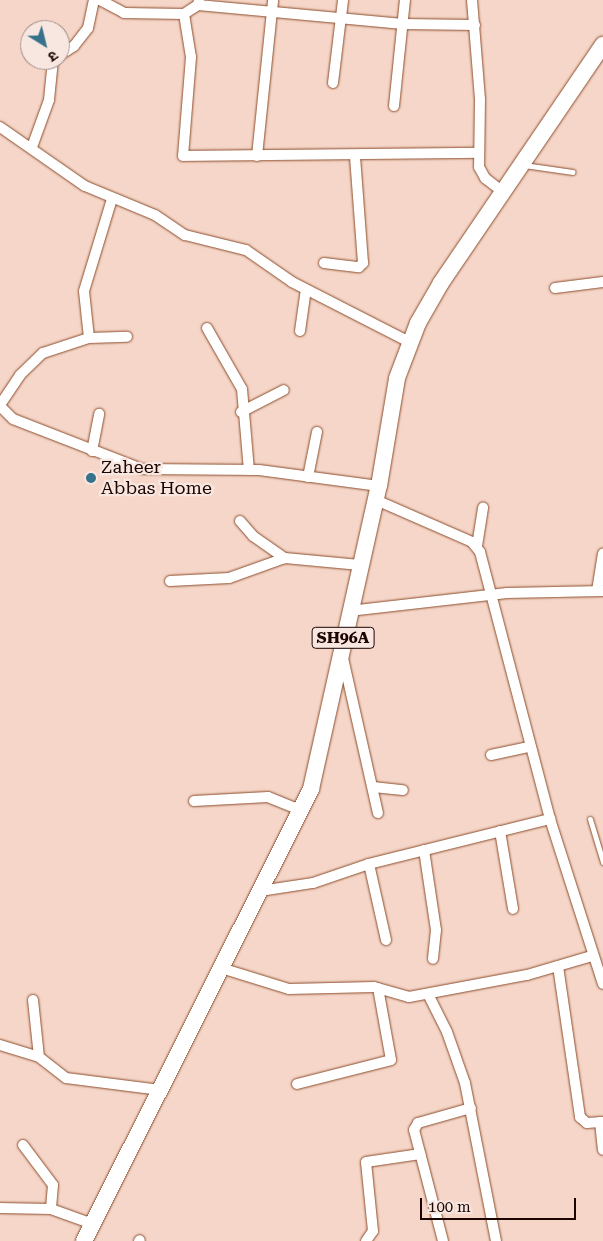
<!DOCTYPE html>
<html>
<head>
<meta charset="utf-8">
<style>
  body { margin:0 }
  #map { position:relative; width:603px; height:1241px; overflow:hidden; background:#f5d6c8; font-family:"Roboto Serif","Noto Sans Devanagari",serif }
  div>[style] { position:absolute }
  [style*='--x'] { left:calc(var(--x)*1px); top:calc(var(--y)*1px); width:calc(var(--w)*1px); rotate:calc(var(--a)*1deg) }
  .roads { filter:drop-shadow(0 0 1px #8d4c2b) drop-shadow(0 0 1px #8d4c2b) }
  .lane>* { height:5px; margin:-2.5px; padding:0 2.5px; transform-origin:2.5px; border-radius:2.5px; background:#fff }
  .street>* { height:10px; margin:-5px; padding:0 5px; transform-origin:5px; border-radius:5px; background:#fff }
  .primary>* { height:16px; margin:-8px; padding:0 8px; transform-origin:8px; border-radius:8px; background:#fff }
  .dots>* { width:14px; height:14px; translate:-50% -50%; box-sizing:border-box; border:2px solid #f7e7e0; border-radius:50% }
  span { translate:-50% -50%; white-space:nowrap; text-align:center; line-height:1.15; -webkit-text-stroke:4.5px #f7e7e0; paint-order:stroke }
  .shield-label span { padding:1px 4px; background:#f7e7e0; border:1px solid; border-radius:4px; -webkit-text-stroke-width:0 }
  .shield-label { font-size:16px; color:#1c0400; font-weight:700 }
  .poi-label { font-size:18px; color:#1c0400 }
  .left { translate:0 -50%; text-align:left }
  .north { position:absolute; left:20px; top:20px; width:50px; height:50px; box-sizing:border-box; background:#f7e7e0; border:1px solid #9f8c86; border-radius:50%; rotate:144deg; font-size:14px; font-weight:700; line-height:20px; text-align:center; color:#1c0400 }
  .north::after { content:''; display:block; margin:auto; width:18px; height:22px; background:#36728a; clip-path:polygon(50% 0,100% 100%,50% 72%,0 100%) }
  .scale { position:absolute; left:420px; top:1198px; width:156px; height:22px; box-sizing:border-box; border:2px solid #1c0400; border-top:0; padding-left:6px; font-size:15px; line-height:18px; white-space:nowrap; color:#1c0400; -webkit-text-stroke:4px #f7e7e0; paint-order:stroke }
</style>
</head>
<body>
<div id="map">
  <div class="roads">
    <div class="lane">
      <i style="--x:524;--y:165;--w:49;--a:8.1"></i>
      <i style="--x:590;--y:819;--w:45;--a:73.2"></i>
    </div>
    <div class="street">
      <i style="--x:100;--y:0;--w:27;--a:28"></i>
      <i style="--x:124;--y:13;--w:60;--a:1"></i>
      <i style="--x:184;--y:14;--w:17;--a:-33"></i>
      <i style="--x:198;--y:5;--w:5;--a:-79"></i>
      <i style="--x:472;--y:0;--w:99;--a:85.4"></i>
      <i style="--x:480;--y:99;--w:68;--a:90.8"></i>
      <i style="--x:479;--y:167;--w:13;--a:61"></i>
      <i style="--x:485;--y:178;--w:23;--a:38"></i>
      <i style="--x:198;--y:5;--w:206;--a:5.3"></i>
      <i style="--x:403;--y:24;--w:72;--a:0.8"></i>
      <i style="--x:184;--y:14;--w:44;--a:80.8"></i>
      <i style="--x:191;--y:57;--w:99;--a:94.6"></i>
      <i style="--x:183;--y:156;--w:295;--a:-0.6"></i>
      <i style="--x:60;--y:55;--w:17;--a:-33"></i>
      <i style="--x:74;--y:46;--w:23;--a:-52"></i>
      <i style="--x:88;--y:28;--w:29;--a:-78"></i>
      <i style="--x:333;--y:83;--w:84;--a:-83.1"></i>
      <i style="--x:394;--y:106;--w:107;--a:-84.1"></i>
      <i style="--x:0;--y:127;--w:103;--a:34.8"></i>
      <i style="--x:85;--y:186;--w:76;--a:22.5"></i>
      <i style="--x:155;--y:215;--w:36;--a:34"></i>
      <i style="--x:185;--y:235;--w:63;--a:13.8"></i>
      <i style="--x:246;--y:250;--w:56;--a:34.8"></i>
      <i style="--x:292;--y:282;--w:134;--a:27.1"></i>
      <i style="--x:32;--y:147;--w:50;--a:-70.1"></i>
      <i style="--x:49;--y:100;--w:40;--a:-84.3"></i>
      <i style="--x:257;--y:156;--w:157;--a:-84.1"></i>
      <i style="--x:324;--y:263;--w:35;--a:7"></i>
      <i style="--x:359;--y:267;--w:6;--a:-45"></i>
      <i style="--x:363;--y:263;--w:107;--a:-94.3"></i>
      <i style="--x:555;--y:288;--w:48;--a:-7.1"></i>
      <i style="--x:207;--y:328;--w:70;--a:60.2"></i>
      <i style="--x:242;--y:389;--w:81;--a:85.1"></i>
      <i style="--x:300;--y:331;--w:42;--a:-81.9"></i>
      <i style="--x:89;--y:338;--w:47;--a:-96.1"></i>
      <i style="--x:84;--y:291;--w:96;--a:-73.1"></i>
      <i style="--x:0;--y:405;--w:36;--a:-56"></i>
      <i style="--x:20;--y:375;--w:32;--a:-44"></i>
      <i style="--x:43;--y:353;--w:48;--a:-18.1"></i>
      <i style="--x:89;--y:338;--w:38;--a:-2"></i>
      <i style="--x:0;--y:406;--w:18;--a:45"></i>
      <i style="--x:13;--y:419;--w:138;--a:21.2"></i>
      <i style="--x:142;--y:469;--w:117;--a:0.5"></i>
      <i style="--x:259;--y:470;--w:121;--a:7.6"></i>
      <i style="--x:241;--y:412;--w:48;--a:-27.1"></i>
      <i style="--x:92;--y:451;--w:38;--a:-79"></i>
      <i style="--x:308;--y:477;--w:46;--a:-78.7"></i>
      <i style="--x:376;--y:500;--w:105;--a:23.6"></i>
      <i style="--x:472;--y:542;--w:13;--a:51"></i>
      <i style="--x:480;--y:552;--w:276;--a:75.3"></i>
      <i style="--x:550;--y:819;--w:173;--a:72.2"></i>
      <i style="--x:240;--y:521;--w:20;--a:49"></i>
      <i style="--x:253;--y:536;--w:39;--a:35"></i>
      <i style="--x:477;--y:546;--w:39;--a:-81"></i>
      <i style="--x:170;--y:581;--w:59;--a:-2.9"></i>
      <i style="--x:229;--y:578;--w:59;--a:-19.7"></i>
      <i style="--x:285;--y:558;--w:75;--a:5.3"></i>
      <i style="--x:597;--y:591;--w:38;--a:-81"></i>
      <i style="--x:349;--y:611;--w:159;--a:-6.5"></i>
      <i style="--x:507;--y:593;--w:96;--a:-1.2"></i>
      <i style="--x:343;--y:658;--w:159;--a:77.3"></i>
      <i style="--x:491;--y:755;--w:40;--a:-12"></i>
      <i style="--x:373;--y:787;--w:30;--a:6"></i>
      <i style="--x:194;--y:801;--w:74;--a:-3.1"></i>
      <i style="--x:268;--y:797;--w:35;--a:22"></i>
      <i style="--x:500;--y:831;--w:79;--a:80.5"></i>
      <i style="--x:424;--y:850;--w:81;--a:81.5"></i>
      <i style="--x:436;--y:930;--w:29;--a:96"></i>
      <i style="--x:369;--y:864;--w:78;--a:77.4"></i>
      <i style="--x:260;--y:891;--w:54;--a:-8.6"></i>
      <i style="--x:313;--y:883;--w:59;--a:-18.7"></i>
      <i style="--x:369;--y:864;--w:187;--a:-14"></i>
      <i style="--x:558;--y:966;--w:153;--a:81.7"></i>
      <i style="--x:580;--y:1117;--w:9;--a:41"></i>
      <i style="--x:587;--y:1123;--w:16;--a:-4"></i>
      <i style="--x:221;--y:968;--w:71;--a:17.2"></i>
      <i style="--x:289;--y:989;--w:85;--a:-1.3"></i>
      <i style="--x:374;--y:987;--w:36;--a:16"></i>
      <i style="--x:409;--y:997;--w:120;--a:-10.6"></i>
      <i style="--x:527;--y:975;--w:68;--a:-16.3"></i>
      <i style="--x:428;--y:994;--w:42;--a:63.4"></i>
      <i style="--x:447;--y:1032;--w:54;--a:70.6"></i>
      <i style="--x:465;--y:1083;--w:161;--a:78.9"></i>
      <i style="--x:33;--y:1000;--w:57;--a:84"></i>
      <i style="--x:0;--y:1045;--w:41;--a:17.1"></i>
      <i style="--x:39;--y:1057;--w:34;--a:38"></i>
      <i style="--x:66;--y:1078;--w:95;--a:7.3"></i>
      <i style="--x:297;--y:1084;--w:97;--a:-14.3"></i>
      <i style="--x:391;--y:1060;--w:73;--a:-100.2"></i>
      <i style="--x:600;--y:1122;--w:28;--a:84"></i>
      <i style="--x:23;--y:1145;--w:50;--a:53.1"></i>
      <i style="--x:53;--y:1185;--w:24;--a:95"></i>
      <i style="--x:0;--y:1208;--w:51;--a:1.1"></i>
      <i style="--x:51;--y:1209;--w:45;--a:19.7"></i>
      <i style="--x:139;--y:1241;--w:1;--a:-45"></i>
      <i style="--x:366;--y:1241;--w:12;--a:-55"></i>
      <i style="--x:373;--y:1231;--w:69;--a:-95.8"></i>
      <i style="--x:366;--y:1162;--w:55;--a:-8.4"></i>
      <i style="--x:443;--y:1241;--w:115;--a:-104.6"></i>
      <i style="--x:414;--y:1130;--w:8;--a:-60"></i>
      <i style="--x:418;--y:1123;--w:55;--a:-15.8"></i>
    </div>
    <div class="primary">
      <i style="--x:84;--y:1241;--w:506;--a:-63.33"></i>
      <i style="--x:311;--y:789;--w:311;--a:-77.4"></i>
      <i style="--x:379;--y:486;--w:109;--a:-80.5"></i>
      <i style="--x:397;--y:378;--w:59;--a:-69.1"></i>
      <i style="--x:418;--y:323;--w:46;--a:-60.1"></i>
      <i style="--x:441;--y:283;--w:288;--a:-55.8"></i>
    </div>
  </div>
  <div class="dots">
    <i style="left:91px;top:478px;background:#36728a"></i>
  </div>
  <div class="shield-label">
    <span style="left:343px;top:638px">SH96A</span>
  </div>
  <div class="poi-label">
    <span class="left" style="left:101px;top:478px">Zaheer<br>Abbas Home</span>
  </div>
  <div class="north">उ</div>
  <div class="scale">100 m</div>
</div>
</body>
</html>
